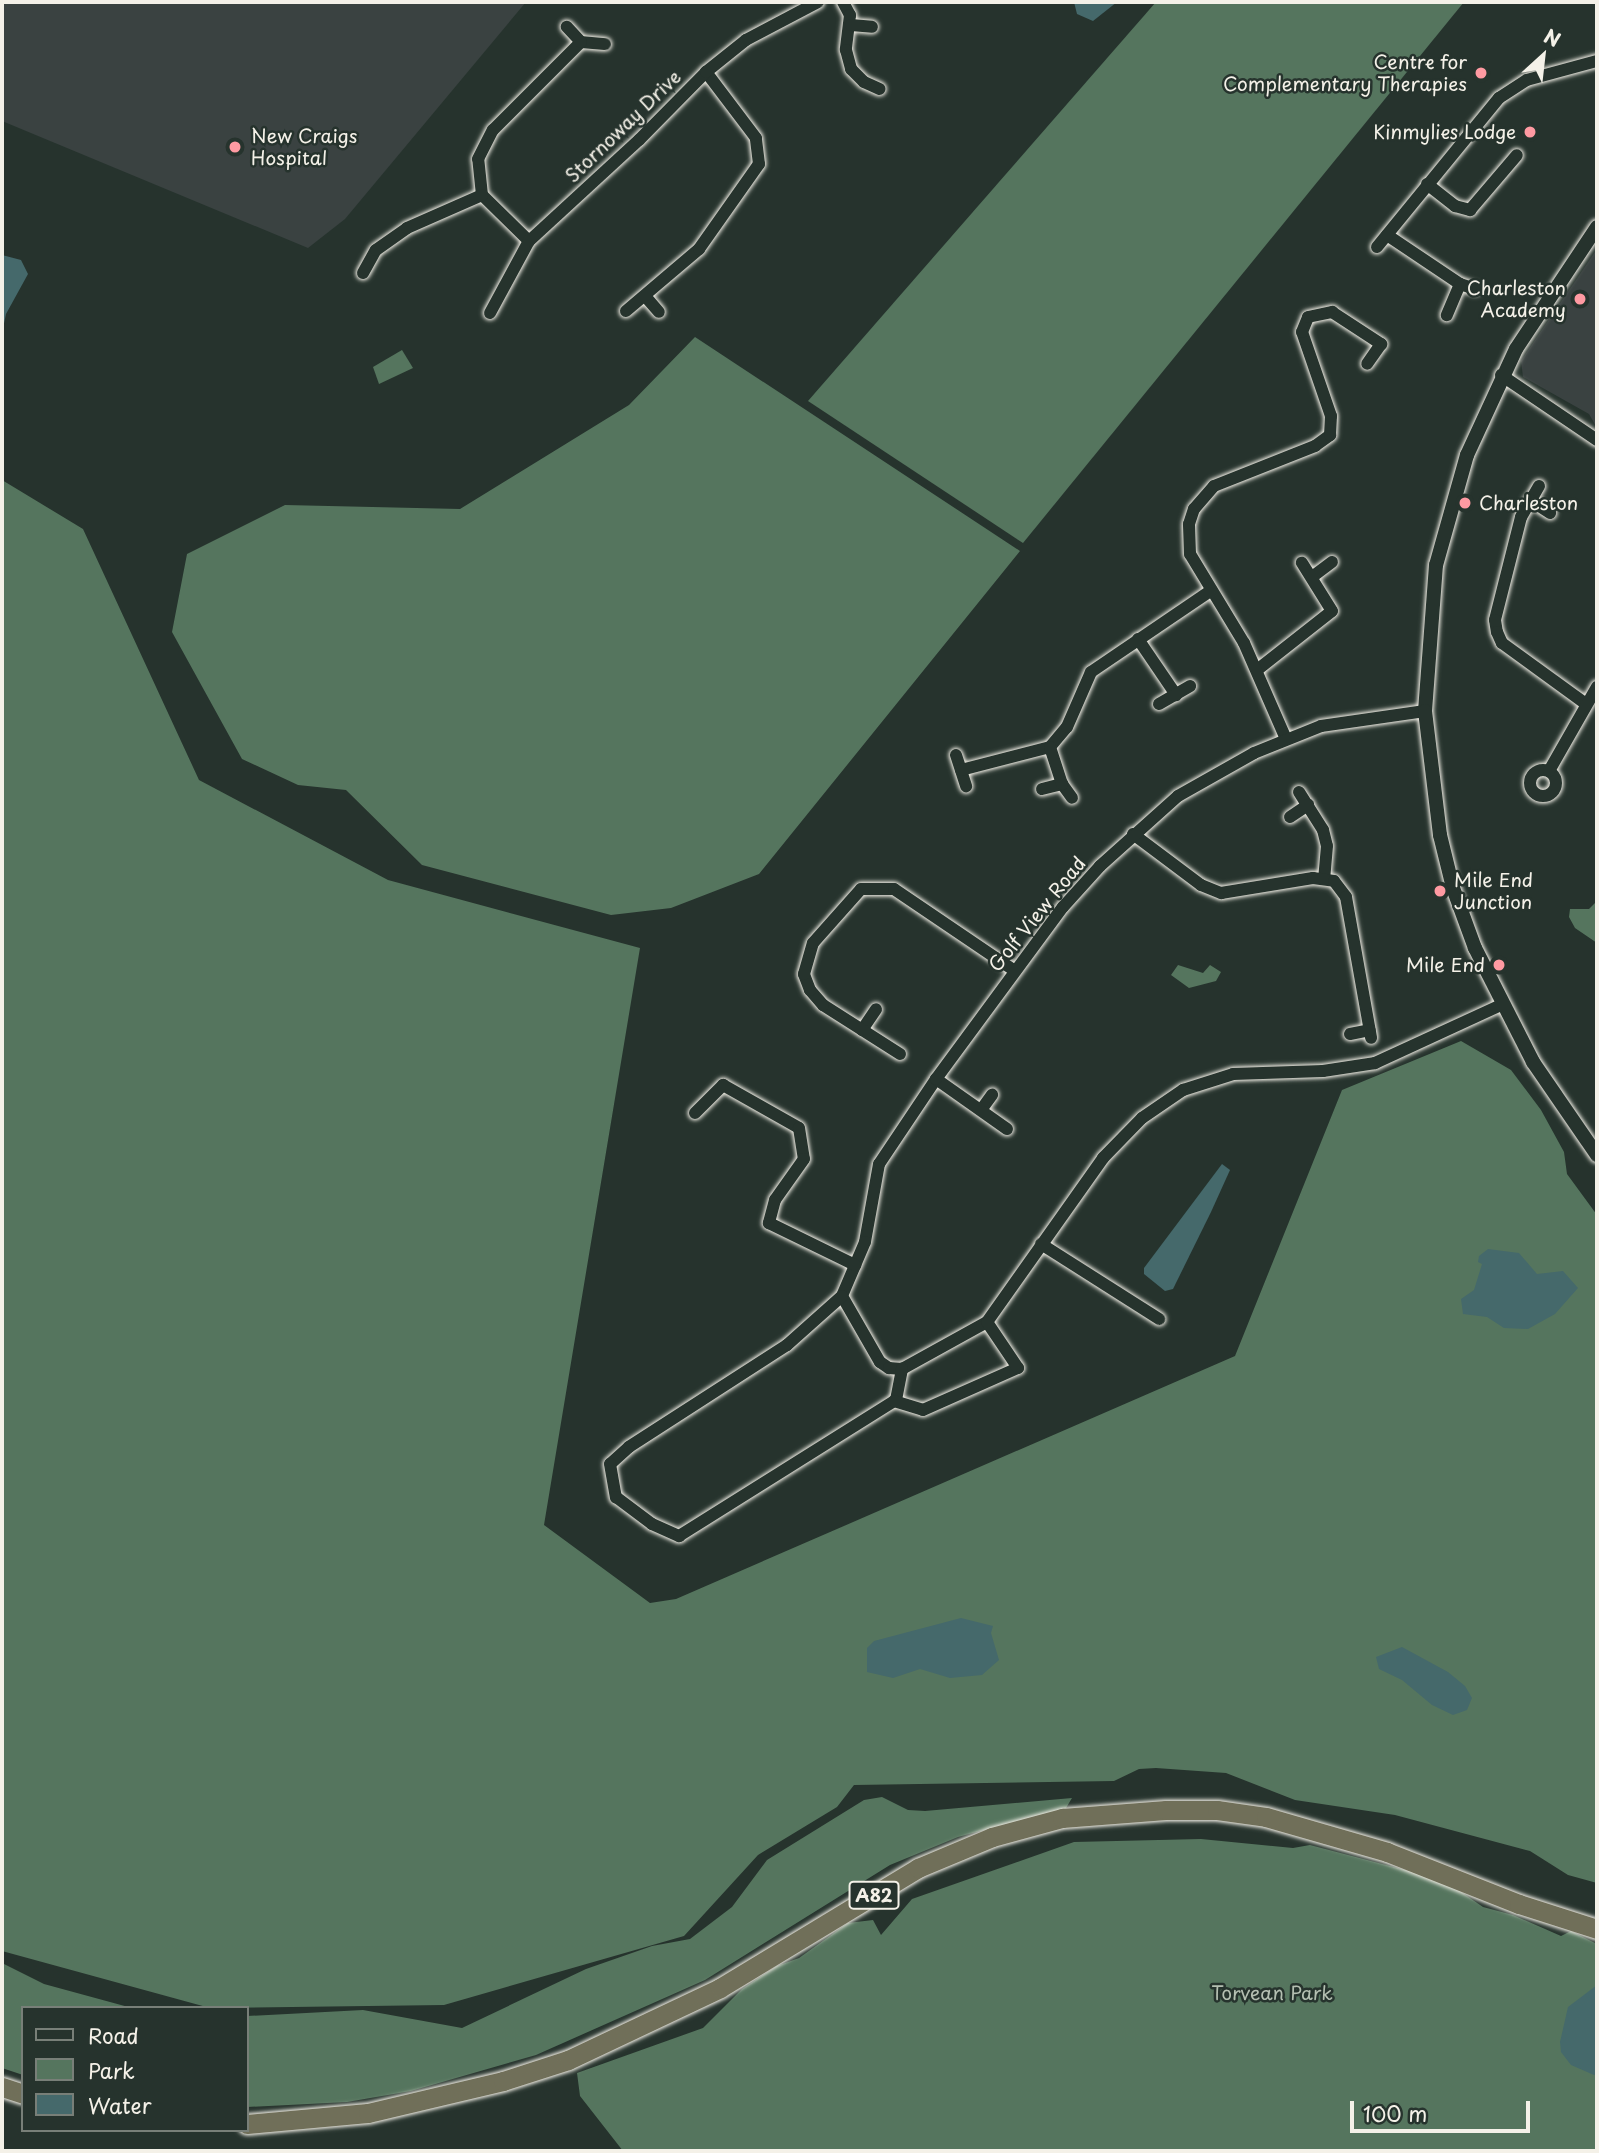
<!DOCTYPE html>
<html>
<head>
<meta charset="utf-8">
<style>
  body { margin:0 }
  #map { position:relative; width:1599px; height:2153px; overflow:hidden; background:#26332d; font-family:"Playpen Sans",sans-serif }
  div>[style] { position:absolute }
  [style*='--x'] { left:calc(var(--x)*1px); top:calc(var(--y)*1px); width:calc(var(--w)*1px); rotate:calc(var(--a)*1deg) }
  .built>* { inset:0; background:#3a4241 }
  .green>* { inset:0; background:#55755e }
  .water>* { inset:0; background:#45696b }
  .roads { filter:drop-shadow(0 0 2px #f4f1e8) drop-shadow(0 0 2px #f4f1e8) }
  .minor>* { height:12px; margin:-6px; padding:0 6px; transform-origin:6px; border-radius:6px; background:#26332d }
  .minor>.ring { margin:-6px; padding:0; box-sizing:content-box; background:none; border:12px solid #26332d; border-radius:50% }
  .tertiary>* { height:14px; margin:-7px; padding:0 7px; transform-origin:7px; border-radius:7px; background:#26332d }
  .trunk>* { height:19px; margin:-9.5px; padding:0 9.5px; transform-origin:9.5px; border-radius:9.5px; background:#706f59 }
  .dots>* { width:19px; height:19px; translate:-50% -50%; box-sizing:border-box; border:4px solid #26332d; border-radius:50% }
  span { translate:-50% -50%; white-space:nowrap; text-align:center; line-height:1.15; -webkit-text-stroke:5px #26332d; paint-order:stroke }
  .shield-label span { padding:2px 5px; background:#26332d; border:2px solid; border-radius:5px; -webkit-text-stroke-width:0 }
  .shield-label { font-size:18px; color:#f4f1e8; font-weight:700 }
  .poi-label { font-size:19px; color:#f4f1e8 }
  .right { translate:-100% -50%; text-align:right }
  .left { translate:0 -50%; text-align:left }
  .street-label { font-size:19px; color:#f4f1e8 }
  .park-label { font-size:19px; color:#b4bfb1 }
  .frame { position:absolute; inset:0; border:4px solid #f4f1e8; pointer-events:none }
  .legend { position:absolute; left:21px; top:2006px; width:228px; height:126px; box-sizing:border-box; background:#26332d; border:2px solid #787f78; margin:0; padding:9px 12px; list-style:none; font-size:21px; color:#f4f1e8 }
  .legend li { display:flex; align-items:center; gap:14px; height:35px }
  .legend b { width:35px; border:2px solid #787f78 }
  .north { position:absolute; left:1508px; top:21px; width:70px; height:70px; -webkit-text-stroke:5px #26332d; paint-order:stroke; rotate:27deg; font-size:19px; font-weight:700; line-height:28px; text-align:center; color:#f4f1e8 }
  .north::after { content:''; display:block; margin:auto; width:24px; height:32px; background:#f4f1e8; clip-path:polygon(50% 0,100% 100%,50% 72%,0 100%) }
  .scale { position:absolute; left:1350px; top:2101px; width:180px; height:32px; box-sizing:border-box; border:4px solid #f4f1e8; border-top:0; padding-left:9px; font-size:21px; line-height:24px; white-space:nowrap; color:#f4f1e8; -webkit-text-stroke:5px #26332d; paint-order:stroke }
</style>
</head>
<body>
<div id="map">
  <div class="built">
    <i style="clip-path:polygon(2px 2px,526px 2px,345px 219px,308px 248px,2px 121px)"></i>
    <i style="clip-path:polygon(1597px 249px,1597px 428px,1589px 414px,1523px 377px,1521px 361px)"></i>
  </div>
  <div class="green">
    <i style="clip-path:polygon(1156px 2px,1464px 2px,1023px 543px,808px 401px)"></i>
    <i style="clip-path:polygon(695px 337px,1020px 551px,759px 874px,671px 908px,611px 915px,422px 865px,346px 790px,298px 785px,242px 759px,172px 632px,187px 554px,285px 505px,460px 509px,629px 405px)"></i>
    <i style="clip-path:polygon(402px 350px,413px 368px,379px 384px,373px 367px)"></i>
    <i style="clip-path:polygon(2px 480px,83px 529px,199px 780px,388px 880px,640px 948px,544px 1525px,650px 1603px,676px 1599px,1235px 1356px,1342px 1090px,1461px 1041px,1511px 1070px,1541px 1110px,1564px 1152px,1567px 1174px,1597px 1215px,1597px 1883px,1568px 1875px,1530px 1851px,1395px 1815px,1295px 1800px,1226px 1773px,1156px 1768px,1139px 1769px,1114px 1781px,854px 1785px,837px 1807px,758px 1855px,684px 1936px,444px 2005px,210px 2008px,2px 1951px)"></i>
    <i style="clip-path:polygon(1597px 901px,1597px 943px,1575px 928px,1569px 917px,1570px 909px,1589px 909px)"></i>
    <i style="clip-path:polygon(1178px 965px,1203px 973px,1210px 965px,1221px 972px,1216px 981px,1189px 988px,1171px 975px)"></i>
    <i style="clip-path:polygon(882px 1797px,908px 1810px,925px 1811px,1072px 1798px,1066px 1808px,958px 1837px,890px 1865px,705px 1980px,536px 2055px,411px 2091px,347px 2102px,247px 2107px,247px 2016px,363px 2010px,462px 2028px,586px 1969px,652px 1946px,690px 1939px,732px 1907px,767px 1860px,864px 1800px)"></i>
    <i style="clip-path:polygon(1201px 1839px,1293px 1848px,1310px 1845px,1409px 1871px,1451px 1885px,1483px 1907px,1513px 1915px,1561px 1936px,1571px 1931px,1597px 1944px,1597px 2151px,623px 2151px,580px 2096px,577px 2073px,703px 2028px,742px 1989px,777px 1966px,799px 1958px,848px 1923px,873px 1920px,881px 1935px,912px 1899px,1074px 1842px)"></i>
    <i style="clip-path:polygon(2px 1963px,44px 1984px,132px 2008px,23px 2008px,23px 2075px,2px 2068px)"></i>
  </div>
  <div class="water">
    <i style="clip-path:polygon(1074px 2px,1117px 2px,1093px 21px,1077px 14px)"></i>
    <i style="clip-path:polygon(2px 255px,21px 260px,28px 274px,6px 314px,2px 333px)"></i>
    <i style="clip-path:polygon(1222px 1164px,1230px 1170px,1211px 1212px,1173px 1289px,1165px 1291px,1144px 1274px,1144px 1268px)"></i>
    <i style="clip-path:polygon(1488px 1249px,1519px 1253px,1537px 1274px,1563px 1271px,1578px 1288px,1555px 1314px,1528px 1329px,1504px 1328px,1487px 1317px,1463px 1314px,1461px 1299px,1474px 1290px,1482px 1264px,1478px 1262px,1479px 1256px)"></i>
    <i style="clip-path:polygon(961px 1618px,993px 1626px,991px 1633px,999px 1660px,982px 1675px,950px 1678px,920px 1669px,893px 1678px,867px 1672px,867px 1648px,874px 1641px)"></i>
    <i style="clip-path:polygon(1402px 1647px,1448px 1672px,1465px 1686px,1472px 1698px,1467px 1710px,1453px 1715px,1432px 1705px,1402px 1680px,1379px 1669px,1376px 1657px)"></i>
    <i style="clip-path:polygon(1597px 1985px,1597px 2074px,1594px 2075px,1571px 2065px,1561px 2052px,1560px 2042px,1568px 2007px)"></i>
  </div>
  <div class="roads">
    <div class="minor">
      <i style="--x:843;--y:2;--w:15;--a:62"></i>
      <i style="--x:850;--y:15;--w:35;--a:97"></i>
      <i style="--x:846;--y:50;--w:20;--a:75"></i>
      <i style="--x:851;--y:69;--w:18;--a:45"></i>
      <i style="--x:864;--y:82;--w:17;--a:24"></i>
      <i style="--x:851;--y:25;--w:21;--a:5"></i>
      <i style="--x:581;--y:42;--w:24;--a:5"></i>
      <i style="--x:1427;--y:184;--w:36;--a:38"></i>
      <i style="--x:1455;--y:206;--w:16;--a:15"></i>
      <i style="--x:1470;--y:210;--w:72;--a:-49.5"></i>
      <i style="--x:1387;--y:235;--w:88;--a:33.9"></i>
      <i style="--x:1460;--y:284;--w:34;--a:113"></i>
      <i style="--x:529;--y:241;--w:66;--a:-135.6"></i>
      <i style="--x:482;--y:195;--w:36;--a:-96"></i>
      <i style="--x:478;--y:159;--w:33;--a:-63"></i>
      <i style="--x:493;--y:130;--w:124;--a:-45"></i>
      <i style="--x:581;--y:42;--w:21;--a:-133"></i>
      <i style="--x:1377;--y:247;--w:193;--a:-50.7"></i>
      <i style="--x:1499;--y:98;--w:33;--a:-33"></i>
      <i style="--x:1527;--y:80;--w:73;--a:-15.2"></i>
      <i style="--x:363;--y:273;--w:26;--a:-61"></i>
      <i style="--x:376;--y:250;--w:38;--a:-35"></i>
      <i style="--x:407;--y:228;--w:82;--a:-23.7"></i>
      <i style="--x:1460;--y:284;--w:16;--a:18"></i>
      <i style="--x:645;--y:296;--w:21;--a:49"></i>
      <i style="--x:626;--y:311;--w:96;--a:-40.3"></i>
      <i style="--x:699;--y:249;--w:104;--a:-54.8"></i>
      <i style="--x:759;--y:164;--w:26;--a:-97"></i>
      <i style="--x:756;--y:138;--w:83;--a:-127.1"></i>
      <i style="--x:490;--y:313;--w:82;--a:-61.6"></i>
      <i style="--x:529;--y:241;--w:149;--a:-42.6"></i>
      <i style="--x:639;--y:140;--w:95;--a:-45.4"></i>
      <i style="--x:706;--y:72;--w:51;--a:-38.7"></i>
      <i style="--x:746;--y:40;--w:81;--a:-27.8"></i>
      <i style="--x:1501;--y:375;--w:116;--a:34.1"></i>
      <i style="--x:1539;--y:486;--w:36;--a:120"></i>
      <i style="--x:1521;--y:517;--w:106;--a:104.2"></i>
      <i style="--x:1495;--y:620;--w:12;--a:81"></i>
      <i style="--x:1497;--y:632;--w:12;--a:66"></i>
      <i style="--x:1502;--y:643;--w:104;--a:36"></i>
      <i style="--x:1530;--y:500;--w:24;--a:33"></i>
      <i style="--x:1312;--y:577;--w:25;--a:-37"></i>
      <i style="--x:1138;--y:639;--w:68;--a:55.8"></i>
      <i style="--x:1257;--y:670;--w:95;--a:-38.2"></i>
      <i style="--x:1332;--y:611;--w:57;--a:-122"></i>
      <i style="--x:1159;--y:704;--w:36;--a:-30"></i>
      <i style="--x:1286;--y:739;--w:105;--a:-113.6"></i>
      <i style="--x:1244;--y:643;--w:104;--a:-121.2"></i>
      <i style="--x:1190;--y:554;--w:30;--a:-92"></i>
      <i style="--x:1189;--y:524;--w:16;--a:-72"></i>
      <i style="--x:1194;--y:509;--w:30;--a:-49"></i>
      <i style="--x:1214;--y:486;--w:109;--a:-21.6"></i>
      <i style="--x:1315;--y:446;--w:19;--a:-36"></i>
      <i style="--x:1330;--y:435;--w:19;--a:-87"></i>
      <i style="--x:1331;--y:416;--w:89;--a:-109"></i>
      <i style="--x:1302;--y:332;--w:16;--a:-68"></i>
      <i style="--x:1308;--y:317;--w:25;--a:-12"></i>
      <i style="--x:1332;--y:312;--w:59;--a:33.1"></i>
      <i style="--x:1381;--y:344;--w:24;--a:125"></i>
      <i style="--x:956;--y:755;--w:33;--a:72"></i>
      <i style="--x:961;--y:770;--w:92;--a:-14.5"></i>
      <i style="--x:1050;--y:747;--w:26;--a:-50"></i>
      <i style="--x:1067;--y:727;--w:60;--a:-66.4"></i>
      <i style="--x:1091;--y:672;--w:144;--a:-34.2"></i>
      <i class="ring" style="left:1530px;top:770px;width:14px;height:14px"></i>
      <i style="--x:1549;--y:771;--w:97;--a:-60.3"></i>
      <i style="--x:1062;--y:784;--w:17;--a:54"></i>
      <i style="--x:1042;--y:789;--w:21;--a:-14"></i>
      <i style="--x:1062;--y:784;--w:39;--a:-108"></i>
      <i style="--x:1299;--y:792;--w:45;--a:57.7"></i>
      <i style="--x:1323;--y:830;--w:16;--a:76"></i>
      <i style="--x:1327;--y:846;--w:32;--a:95"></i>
      <i style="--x:1290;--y:817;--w:22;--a:-34"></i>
      <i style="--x:1133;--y:834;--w:85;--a:36.9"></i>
      <i style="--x:1201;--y:885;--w:22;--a:22"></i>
      <i style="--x:1221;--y:893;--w:93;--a:-9.3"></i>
      <i style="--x:1313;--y:878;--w:21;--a:8"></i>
      <i style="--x:1334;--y:881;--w:20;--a:53"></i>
      <i style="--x:1346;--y:897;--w:143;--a:79.9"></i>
      <i style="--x:862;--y:1030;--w:25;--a:-56"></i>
      <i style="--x:1350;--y:1034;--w:20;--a:-11"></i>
      <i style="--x:900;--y:1054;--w:91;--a:-147.5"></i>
      <i style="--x:823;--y:1005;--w:20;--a:-131"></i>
      <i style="--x:810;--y:990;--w:17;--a:-111"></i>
      <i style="--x:804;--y:974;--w:32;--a:-74"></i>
      <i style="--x:813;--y:943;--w:72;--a:-48.4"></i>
      <i style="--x:861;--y:889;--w:33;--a:0"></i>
      <i style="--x:894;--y:889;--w:146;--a:34.1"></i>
      <i style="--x:936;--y:1079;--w:102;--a:123.8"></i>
      <i style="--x:879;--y:1164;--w:79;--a:100.2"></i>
      <i style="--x:865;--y:1242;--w:59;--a:113.1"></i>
      <i style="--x:842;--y:1296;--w:76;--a:60.1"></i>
      <i style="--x:880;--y:1362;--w:11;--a:34"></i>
      <i style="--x:889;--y:1368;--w:13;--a:4"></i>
      <i style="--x:902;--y:1369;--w:97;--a:-28.9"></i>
      <i style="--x:987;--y:1322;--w:201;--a:-54.7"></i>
      <i style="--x:1103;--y:1158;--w:56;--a:-45.7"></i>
      <i style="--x:1142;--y:1118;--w:50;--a:-34.3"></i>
      <i style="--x:1183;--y:1090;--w:52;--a:-17.7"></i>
      <i style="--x:1233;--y:1074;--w:90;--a:-1.9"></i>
      <i style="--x:1323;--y:1071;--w:53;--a:-8.7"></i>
      <i style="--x:1375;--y:1063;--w:139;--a:-24.7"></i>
      <i style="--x:981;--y:1110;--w:19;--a:-54"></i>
      <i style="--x:695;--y:1113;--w:40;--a:-45"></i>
      <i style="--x:723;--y:1085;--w:87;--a:29.5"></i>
      <i style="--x:799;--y:1128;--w:31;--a:81"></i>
      <i style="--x:804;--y:1159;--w:50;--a:125.3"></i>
      <i style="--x:775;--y:1200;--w:24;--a:105"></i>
      <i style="--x:769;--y:1223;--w:96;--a:26"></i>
      <i style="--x:1007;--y:1129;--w:87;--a:-144.8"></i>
      <i style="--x:936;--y:1079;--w:214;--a:-53.6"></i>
      <i style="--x:1063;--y:907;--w:55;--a:-47.9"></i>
      <i style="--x:1100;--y:866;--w:105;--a:-41.9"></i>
      <i style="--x:1178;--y:796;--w:87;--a:-29.5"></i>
      <i style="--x:1254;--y:753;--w:72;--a:-21.9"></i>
      <i style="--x:1321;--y:726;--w:105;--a:-8.2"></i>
      <i style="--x:1041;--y:1244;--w:140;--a:32.4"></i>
      <i style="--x:842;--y:1296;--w:74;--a:138.3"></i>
      <i style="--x:787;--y:1345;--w:188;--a:147.2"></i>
      <i style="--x:629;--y:1447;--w:25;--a:138"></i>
      <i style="--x:610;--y:1464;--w:34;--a:80"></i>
      <i style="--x:616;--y:1497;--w:45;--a:36.9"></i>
      <i style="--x:652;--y:1524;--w:30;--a:24"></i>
      <i style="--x:679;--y:1536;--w:256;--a:-32.1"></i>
      <i style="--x:896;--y:1400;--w:32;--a:-79"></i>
      <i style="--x:894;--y:1401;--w:30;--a:17"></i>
      <i style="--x:923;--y:1410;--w:104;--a:-23.9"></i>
      <i style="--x:1018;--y:1368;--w:55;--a:-124"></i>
    </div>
    <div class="tertiary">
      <i style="--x:1597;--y:227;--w:146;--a:123.6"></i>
      <i style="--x:1516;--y:349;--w:117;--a:114.8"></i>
      <i style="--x:1467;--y:455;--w:114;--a:105.7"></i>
      <i style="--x:1436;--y:565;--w:146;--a:94.3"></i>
      <i style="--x:1425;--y:711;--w:125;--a:83.1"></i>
      <i style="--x:1440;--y:835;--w:55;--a:76.2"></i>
      <i style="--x:1453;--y:888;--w:64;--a:69.9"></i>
      <i style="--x:1475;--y:948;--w:128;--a:63"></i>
      <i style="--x:1533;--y:1062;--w:113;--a:55.5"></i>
    </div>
    <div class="trunk">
      <i style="--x:2;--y:2087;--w:22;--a:18"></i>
      <i style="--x:247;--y:2124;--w:121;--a:-5.2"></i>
      <i style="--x:368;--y:2113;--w:139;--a:-13.3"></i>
      <i style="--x:503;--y:2081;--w:68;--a:-17.9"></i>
      <i style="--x:568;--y:2060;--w:168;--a:-25.3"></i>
      <i style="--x:720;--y:1988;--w:232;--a:-31.2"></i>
      <i style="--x:918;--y:1868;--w:80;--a:-22.7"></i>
      <i style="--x:992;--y:1837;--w:73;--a:-15.2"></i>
      <i style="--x:1062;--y:1818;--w:104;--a:-4.4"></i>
      <i style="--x:1166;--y:1810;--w:51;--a:0"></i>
      <i style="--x:1217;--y:1810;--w:49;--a:8.1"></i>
      <i style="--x:1266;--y:1817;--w:126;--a:16.1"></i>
      <i style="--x:1387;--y:1852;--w:142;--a:21.5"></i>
      <i style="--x:1519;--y:1904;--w:82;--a:17.8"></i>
    </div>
  </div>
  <div class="dots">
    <i style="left:1481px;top:73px;background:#ff9aa2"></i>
    <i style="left:1530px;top:132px;background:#ff9aa2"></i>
    <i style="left:235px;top:147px;background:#ff9aa2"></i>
    <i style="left:1580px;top:299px;background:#ff9aa2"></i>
    <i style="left:1465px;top:503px;background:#ff9aa2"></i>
    <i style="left:1440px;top:891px;background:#ff9aa2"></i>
    <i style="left:1499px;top:965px;background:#ff9aa2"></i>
  </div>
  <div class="shield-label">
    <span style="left:874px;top:1895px">A82</span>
  </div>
  <div class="poi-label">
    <span class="right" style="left:1467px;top:73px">Centre for<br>Complementary Therapies</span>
    <span class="right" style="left:1516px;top:132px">Kinmylies Lodge</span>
    <span class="left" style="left:251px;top:147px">New Craigs<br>Hospital</span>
    <span class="right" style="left:1566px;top:299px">Charleston<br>Academy</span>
    <span class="left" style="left:1479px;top:503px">Charleston</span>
    <span class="left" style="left:1454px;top:891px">Mile End<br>Junction</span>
    <span class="right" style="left:1485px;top:965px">Mile End</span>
  </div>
  <div class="street-label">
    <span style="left:623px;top:126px;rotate:-44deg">Stornoway Drive</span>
    <span style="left:1037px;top:914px;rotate:-51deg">Golf View Road</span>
  </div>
  <div class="park-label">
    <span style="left:1272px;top:1993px">Torvean Park</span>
  </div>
  <div class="frame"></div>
  <ul class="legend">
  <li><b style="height:9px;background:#26332d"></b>Road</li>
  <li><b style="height:19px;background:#55755e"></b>Park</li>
  <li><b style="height:19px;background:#45696b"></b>Water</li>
  </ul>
  <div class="north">N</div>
  <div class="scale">100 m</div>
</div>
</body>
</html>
